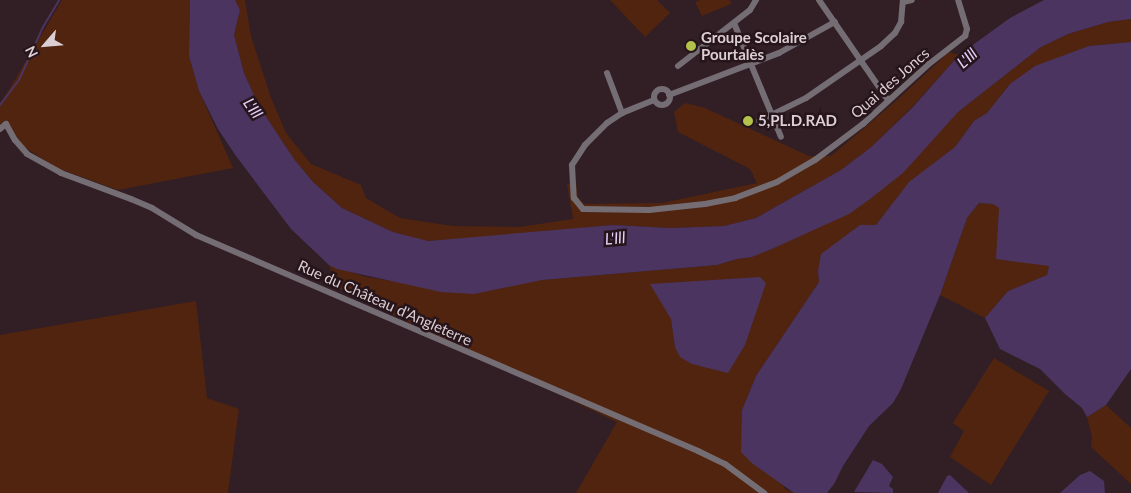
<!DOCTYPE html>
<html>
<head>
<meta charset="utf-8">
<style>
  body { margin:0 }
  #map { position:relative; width:1131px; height:493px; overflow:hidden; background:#321e25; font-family:Lato,sans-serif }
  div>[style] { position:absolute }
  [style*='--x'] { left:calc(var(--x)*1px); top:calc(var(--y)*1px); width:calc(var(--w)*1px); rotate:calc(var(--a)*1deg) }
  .green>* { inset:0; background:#50240f }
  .water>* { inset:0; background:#4c3460 }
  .stream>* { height:2px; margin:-1px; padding:0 1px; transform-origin:1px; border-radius:1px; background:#4c3460 }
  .minor>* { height:6px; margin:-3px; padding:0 3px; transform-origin:3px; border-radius:3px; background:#756d74 }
  .minor>.ring { margin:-3px; padding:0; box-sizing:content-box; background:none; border:6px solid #756d74; border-radius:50% }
  .dots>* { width:14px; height:14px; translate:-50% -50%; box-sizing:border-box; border:2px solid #27151c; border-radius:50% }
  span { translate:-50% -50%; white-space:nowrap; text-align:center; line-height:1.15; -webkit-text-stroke:5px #27151c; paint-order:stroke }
  .poi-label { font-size:15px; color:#dccfd3; font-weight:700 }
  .left { translate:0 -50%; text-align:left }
  .street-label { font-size:15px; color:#dccfd3 }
  .water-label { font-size:16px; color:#e6cffc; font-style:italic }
  .north { position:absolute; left:20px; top:20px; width:50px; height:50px; -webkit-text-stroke:4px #27151c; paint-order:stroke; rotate:243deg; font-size:14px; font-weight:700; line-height:20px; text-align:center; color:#dccfd3 }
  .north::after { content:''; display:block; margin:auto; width:18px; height:22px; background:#dccfd3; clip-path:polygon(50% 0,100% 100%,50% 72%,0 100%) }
</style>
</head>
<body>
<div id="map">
  <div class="green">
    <i style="clip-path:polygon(62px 0,190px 0,189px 56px,199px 91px,233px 168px,118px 190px,57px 168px,24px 147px,8px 124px,0 131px,0 105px)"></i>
    <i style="clip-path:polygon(235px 0,245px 0,251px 36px,271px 98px,286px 133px,311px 164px,361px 185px,366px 198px,400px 218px,453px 226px,519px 227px,573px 219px,567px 184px,576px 182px,578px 197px,584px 204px,662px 203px,757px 183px,750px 169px,678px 132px,674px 112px,685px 103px,705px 108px,809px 156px,831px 156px,896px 101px,949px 52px,959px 55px,912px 107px,870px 148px,841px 170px,756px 218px,725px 226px,670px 228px,612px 225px,493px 237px,425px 241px,393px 232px,342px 208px,313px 182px,294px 159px,259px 106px,244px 73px,234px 35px,240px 10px)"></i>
    <i style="clip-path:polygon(610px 0,657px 0,670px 13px,645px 37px)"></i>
    <i style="clip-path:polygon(700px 0,730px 0,731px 4px,702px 16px,695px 2px)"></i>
    <i style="clip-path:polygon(evenodd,1131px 19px,1131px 42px,1089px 46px,1010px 84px,987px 113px,974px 121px,955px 147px,909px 183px,876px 225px,818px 271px,819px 282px,756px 376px,742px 410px,785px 489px,794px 493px,576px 493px,617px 422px,337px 288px,329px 265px,366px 277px,412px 284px,494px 290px,517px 283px,542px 280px,717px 265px,737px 259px,752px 257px,791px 239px,922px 150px,958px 112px,1041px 47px,1068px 34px,1108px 22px,1131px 19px,671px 319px,701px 366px,692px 364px,675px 347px,671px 319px)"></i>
    <i style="clip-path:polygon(979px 203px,994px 204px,999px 208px,1049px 266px,1047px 275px,1008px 291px,985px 318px,940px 295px,967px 218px)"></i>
    <i style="clip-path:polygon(196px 301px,207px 398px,239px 409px,228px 493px,0 493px,0 335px)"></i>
    <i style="clip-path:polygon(994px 358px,1049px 391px,991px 485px,950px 457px,964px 431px,953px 423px)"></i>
    <i style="clip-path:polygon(1106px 405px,1131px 428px,1131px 484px,1091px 447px,1092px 437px,1087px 417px)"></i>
  </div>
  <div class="water">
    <i style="clip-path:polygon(190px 0,235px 0,240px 10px,234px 35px,244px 73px,259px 106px,294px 159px,313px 182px,342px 208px,393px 232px,428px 241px,613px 225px,670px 228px,724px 226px,756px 218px,841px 170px,870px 148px,912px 108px,959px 55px,1010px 18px,1044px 0,1131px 0,1131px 19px,1108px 22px,1068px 34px,1041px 47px,958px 112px,903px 173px,870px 199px,849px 214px,774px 248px,752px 257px,737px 259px,717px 265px,542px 280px,474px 294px,441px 292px,337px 269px,329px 265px,291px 229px,236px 156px,218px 129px,199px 91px,189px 56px)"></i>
    <i style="clip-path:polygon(1131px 42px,1131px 369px,1106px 405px,1087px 417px,1082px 408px,1065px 394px,1040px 369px,1000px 349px,985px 318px,1008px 291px,1047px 275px,1049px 266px,996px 259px,999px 208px,993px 204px,979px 203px,967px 218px,940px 295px,901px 389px,893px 403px,869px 426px,843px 466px,834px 484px,827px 493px,794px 493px,753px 464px,741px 452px,742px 410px,756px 376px,819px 282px,818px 271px,821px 254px,860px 225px,876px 225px,909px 182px,955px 147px,974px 121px,987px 113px,1010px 84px,1035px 66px,1089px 46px)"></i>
    <i style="clip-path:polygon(760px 277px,766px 283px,745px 345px,728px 373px,692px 364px,680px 357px,675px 347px,671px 319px,650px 284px)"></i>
    <i style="clip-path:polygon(873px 460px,882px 464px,893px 477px,889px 486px,893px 489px,893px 493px,854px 492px)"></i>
    <i style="clip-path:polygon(1090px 471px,1104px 481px,1105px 493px,1060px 493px,1080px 475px)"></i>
    <i style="clip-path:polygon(950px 475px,969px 493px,938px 493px,947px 476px)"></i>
  </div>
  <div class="stream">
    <i style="--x:0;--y:105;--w:31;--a:-53"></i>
    <i style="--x:19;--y:80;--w:58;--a:-65.6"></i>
    <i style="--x:43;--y:27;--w:31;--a:-59"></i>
  </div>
  <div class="minor">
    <i style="--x:819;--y:0;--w:121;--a:55.4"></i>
    <i style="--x:903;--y:2;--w:9;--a:-13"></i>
    <i style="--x:734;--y:23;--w:123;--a:67.6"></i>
    <i style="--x:678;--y:66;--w:91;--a:-37.9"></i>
    <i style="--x:750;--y:10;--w:12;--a:-59"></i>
    <i style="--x:607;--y:73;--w:43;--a:69.4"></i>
    <i class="ring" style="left:654px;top:89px;width:10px;height:10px"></i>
    <i style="--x:669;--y:95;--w:118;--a:-20.9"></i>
    <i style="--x:779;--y:53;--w:64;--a:-29"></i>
    <i style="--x:654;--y:100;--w:35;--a:158"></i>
    <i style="--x:622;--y:113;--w:18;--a:146"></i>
    <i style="--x:607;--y:123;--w:31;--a:135"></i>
    <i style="--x:585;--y:145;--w:24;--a:123"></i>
    <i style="--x:572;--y:165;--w:33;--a:87"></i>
    <i style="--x:574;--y:198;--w:14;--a:51"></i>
    <i style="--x:583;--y:209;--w:66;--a:0.9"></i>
    <i style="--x:649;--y:210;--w:56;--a:-6.1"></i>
    <i style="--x:705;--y:204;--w:31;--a:-11"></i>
    <i style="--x:735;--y:198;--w:45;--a:-20.9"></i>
    <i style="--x:777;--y:182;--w:44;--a:-30.1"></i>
    <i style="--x:815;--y:160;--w:60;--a:-36.9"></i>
    <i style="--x:863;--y:124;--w:89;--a:-42.3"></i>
    <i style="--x:929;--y:64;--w:46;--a:-37.9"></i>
    <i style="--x:965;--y:36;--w:7;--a:-74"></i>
    <i style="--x:967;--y:29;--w:30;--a:-107"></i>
    <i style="--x:759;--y:121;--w:52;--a:-26.1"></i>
    <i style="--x:806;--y:98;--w:91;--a:-34.7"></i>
    <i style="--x:881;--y:46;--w:19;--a:-43"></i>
    <i style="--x:895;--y:33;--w:13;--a:-61"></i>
    <i style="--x:901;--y:22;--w:22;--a:-85"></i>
    <i style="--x:0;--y:129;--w:8;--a:-40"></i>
    <i style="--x:6;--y:124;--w:18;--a:61"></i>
    <i style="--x:15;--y:140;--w:18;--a:49"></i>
    <i style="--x:27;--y:154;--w:39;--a:29"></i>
    <i style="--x:61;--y:173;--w:75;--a:20.4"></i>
    <i style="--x:131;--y:199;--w:23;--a:23"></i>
    <i style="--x:152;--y:208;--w:52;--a:31.5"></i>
    <i style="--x:196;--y:235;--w:546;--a:23.28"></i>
    <i style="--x:698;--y:451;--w:30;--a:26"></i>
    <i style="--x:725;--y:464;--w:49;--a:36.6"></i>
  </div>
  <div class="dots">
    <i style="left:691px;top:46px;background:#b3c24b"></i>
    <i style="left:748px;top:121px;background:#b3c24b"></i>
  </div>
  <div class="poi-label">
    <span class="left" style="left:701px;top:46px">Groupe Scolaire<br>Pourtalès</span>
    <span class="left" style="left:758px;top:121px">5,PL.D.RAD</span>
  </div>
  <div class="street-label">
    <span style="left:890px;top:83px;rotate:-41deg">Quai des Joncs</span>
    <span style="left:385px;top:303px;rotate:24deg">Rue du Château d'Angleterre</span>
  </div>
  <div class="water-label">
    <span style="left:967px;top:58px;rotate:-41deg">L'Ill</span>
    <span style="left:253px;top:108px;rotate:56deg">L'Ill</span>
    <span style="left:615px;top:238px;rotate:-5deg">L'Ill</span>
  </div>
  <div class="north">N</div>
</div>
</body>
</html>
